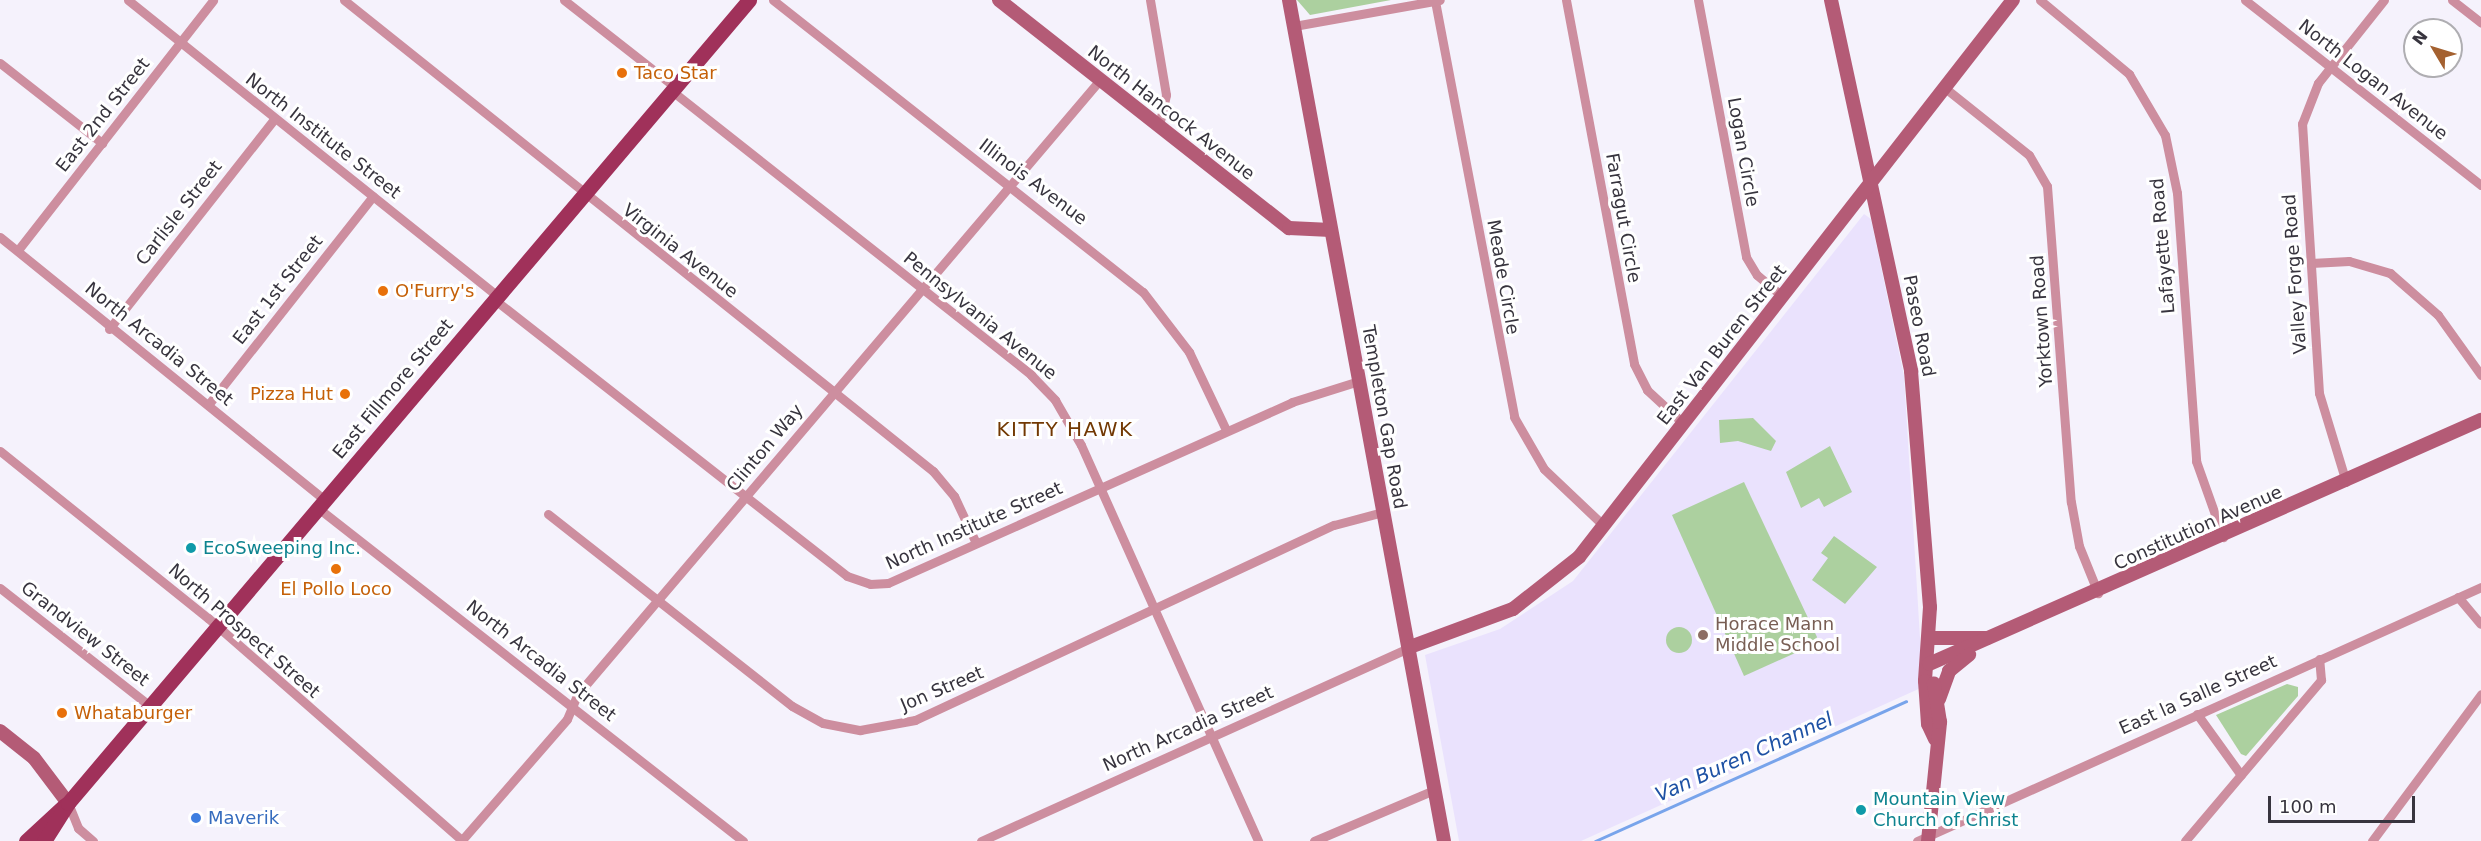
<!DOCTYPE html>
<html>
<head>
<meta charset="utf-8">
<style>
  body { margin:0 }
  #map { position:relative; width:2481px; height:841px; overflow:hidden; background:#f5f2fc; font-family:"DejaVu Sans",sans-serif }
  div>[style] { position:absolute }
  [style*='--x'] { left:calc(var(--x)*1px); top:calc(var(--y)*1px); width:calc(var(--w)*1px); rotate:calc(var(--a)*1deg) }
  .built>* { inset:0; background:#eae2fd }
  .green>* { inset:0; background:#acd09f }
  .round { border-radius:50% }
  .stream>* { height:3px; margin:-1.5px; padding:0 1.5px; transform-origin:1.5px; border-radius:1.5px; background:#78a4eb }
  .street>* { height:9px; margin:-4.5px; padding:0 4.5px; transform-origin:4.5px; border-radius:4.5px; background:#cd8e9f }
  .secondary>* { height:14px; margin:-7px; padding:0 7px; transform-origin:7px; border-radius:7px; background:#b45b76 }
  .primary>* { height:15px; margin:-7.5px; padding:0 7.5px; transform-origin:7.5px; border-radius:7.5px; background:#a0315a }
  .dots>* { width:16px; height:16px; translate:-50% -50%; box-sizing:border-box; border:3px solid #fff; border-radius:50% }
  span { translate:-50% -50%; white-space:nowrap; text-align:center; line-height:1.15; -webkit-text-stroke:6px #fff; paint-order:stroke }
  .food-label { font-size:18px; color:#c56008 }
  .left { translate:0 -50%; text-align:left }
  .right { translate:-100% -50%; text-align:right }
  .street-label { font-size:18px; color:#37343e }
  .culture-label { font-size:18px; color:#0d838f }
  .education-label { font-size:18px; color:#785e54 }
  .shop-label { font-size:18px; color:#366cbe }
  .neighbourhood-label { font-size:20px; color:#723803; letter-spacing:1.5px }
  .water-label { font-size:20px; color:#1d51a4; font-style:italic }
  .north { position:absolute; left:2403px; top:18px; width:60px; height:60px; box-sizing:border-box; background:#fff; border:2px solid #afaeb2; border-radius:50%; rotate:308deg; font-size:16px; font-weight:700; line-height:24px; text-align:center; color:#37343e }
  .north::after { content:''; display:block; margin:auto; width:21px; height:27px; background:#a46130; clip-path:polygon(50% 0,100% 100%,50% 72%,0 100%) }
  .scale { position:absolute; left:2268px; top:796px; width:147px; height:27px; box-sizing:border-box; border:3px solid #37343e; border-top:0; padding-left:8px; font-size:18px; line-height:21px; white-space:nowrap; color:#37343e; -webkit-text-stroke:4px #fff; paint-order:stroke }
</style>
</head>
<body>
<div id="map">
  <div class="built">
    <i style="clip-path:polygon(1864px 214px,1871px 219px,1904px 376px,1923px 687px,1581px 841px,1459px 841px,1425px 655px,1500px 629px,1573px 581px)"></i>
  </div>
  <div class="green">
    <i style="clip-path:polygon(1297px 0,1391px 0,1310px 15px)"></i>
    <i style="clip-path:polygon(1753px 418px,1776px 441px,1771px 451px,1738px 441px,1720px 443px,1719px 420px)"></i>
    <i style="clip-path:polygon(1830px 446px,1852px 492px,1824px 507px,1819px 498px,1801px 508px,1786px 472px)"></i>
    <i style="clip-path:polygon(1744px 482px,1817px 637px,1813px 645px,1744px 676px,1672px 515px)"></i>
    <i style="clip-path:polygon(1834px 536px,1877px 567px,1845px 604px,1812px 580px,1828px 558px,1821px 553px)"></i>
    <i class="round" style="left:1666px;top:627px;width:26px;height:26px"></i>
    <i style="clip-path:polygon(2287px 684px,2298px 687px,2298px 696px,2246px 756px,2241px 754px,2216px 715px)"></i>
  </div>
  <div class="stream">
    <i style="--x:1595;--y:841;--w:341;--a:-24.2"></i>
  </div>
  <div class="street">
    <i style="--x:128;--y:0;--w:474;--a:38.7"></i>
    <i style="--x:344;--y:0;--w:754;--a:38.65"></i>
    <i style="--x:933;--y:471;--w:33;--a:50"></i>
    <i style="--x:954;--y:496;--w:52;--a:64.9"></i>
    <i style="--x:564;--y:0;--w:141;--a:38.1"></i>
    <i style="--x:773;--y:0;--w:471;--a:38.3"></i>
    <i style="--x:1143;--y:292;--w:76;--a:52.5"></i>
    <i style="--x:1189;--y:352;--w:86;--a:64.6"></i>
    <i style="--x:1150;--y:0;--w:96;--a:80.4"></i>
    <i style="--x:1166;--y:95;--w:32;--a:103"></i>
    <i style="--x:1566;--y:0;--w:370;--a:79.4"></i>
    <i style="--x:1634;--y:364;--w:29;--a:63"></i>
    <i style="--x:1647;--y:390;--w:50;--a:42.6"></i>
    <i style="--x:1698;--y:0;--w:261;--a:79.4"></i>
    <i style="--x:1746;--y:257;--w:21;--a:59"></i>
    <i style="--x:1757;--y:275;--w:33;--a:40"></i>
    <i style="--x:2040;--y:0;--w:116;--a:39.7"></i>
    <i style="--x:2129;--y:74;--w:71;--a:59.5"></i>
    <i style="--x:2165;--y:135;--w:59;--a:78.3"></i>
    <i style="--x:2177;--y:193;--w:269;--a:85.9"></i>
    <i style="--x:2196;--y:461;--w:81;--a:70.4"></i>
    <i style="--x:2245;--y:0;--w:300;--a:38.1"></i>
    <i style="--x:2452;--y:0;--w:37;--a:38"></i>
    <i style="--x:1435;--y:1;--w:423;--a:79.2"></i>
    <i style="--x:1514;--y:417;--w:60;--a:60"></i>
    <i style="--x:1544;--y:469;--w:83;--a:43.5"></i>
    <i style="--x:1294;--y:26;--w:148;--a:-10.1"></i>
    <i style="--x:0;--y:63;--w:130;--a:38.1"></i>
    <i style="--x:1945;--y:88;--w:107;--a:38.6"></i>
    <i style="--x:2029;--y:155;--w:36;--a:60"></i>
    <i style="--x:2047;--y:186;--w:317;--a:85.7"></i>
    <i style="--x:2071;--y:502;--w:45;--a:79.7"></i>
    <i style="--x:2079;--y:546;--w:51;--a:68"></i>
    <i style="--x:672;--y:91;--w:458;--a:38.3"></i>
    <i style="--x:1031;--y:375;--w:35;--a:46"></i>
    <i style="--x:1055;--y:400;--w:52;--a:60"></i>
    <i style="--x:1081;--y:445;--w:434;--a:65.9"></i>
    <i style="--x:0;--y:237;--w:418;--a:39"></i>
    <i style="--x:18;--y:250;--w:317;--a:-52"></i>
    <i style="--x:2311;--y:263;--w:38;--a:-3"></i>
    <i style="--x:2349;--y:261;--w:43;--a:16.3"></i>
    <i style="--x:2390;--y:273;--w:64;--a:41.2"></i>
    <i style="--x:2438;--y:315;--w:74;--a:54.4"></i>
    <i style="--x:495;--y:300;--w:447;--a:38.1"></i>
    <i style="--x:847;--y:576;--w:24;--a:19"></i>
    <i style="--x:870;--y:584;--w:18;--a:-3"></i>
    <i style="--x:888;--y:583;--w:443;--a:-24.1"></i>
    <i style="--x:1292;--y:402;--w:70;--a:-17.4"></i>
    <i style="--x:109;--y:329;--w:268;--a:-51.8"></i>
    <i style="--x:208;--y:405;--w:266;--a:-51.7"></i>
    <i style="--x:0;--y:451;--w:267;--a:38.8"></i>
    <i style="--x:208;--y:618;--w:339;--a:41.2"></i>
    <i style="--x:2346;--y:482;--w:93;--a:-106.9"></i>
    <i style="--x:2319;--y:393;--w:270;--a:-93.6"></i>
    <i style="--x:2302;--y:124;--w:44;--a:-68.7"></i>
    <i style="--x:2318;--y:83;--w:106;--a:-51.5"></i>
    <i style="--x:318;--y:508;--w:540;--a:38.08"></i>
    <i style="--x:548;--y:514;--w:310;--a:38.2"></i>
    <i style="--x:792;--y:706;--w:35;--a:29"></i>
    <i style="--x:823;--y:723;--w:38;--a:11"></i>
    <i style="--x:860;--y:730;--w:56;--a:-10.3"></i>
    <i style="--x:915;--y:720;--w:462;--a:-25"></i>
    <i style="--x:1334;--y:525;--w:51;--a:-14.9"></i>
    <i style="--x:0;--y:588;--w:191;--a:38.2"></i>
    <i style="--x:2458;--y:597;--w:35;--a:50"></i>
    <i style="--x:2197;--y:714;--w:75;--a:54.2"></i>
    <i style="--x:68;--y:803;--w:27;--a:68"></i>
    <i style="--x:78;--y:828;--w:20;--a:41"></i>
    <i style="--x:462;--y:840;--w:160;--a:-49"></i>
    <i style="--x:567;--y:719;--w:26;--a:-67"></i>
    <i style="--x:577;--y:695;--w:806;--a:-49.63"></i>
    <i style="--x:981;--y:841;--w:471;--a:-24.3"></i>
    <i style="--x:1314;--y:841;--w:130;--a:-23"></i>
    <i style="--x:1917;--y:841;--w:619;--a:-24.24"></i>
    <i style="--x:2185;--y:841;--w:211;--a:-49.8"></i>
    <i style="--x:2321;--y:680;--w:21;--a:-95"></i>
    <i style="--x:2372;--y:841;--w:183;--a:-53.4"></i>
  </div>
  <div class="secondary">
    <i style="--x:999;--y:0;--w:369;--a:38.2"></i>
    <i style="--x:1289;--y:228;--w:42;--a:2.7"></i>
    <i style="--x:1289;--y:0;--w:855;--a:79.56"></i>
    <i style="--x:1831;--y:0;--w:380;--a:77.8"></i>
    <i style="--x:1911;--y:371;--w:237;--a:85.4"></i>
    <i style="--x:1930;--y:607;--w:74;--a:93.9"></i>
    <i style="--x:1925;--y:681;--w:43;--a:86"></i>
    <i style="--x:1928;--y:724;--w:17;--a:65"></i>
    <i style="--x:1930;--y:638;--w:57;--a:0"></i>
    <i style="--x:1410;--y:647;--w:110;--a:-20.3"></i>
    <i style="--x:1513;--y:609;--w:84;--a:-38.2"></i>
    <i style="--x:1579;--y:557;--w:706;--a:-52.08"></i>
    <i style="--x:1929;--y:664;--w:604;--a:-23.85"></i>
    <i style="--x:1939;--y:699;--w:30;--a:-70"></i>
    <i style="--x:1949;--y:671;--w:26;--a:-39"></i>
    <i style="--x:0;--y:731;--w:43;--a:38.5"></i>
    <i style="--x:34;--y:758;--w:56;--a:52.9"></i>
    <i style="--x:1928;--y:841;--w:120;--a:-84.2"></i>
    <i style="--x:1940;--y:722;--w:39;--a:-99"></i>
  </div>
  <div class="primary">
    <i style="--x:26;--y:841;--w:53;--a:-42.7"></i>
    <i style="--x:44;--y:841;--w:45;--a:-57.7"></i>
    <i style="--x:68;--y:803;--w:1053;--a:-49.7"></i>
  </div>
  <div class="dots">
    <i style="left:622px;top:73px;background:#e8710a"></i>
    <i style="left:383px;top:291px;background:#e8710a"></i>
    <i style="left:345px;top:394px;background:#e8710a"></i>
    <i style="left:191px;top:548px;background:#0f9aa8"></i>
    <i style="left:336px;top:569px;background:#e8710a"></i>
    <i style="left:1703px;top:635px;background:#8d6e63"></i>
    <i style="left:62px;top:713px;background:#e8710a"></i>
    <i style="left:1861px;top:810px;background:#0f9aa8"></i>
    <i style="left:196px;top:818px;background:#3f7fe0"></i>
  </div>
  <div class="food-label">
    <span class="left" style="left:634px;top:73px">Taco Star</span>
    <span class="left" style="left:395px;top:291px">O'Furry's</span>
    <span class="right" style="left:333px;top:394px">Pizza Hut</span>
    <span style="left:336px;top:589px">El Pollo Loco</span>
    <span class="left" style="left:74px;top:713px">Whataburger</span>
  </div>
  <div class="street-label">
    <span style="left:2373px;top:80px;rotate:38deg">North Logan Avenue</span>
    <span style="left:1171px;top:113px;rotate:38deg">North Hancock Avenue</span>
    <span style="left:103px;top:115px;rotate:-52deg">East 2nd Street</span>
    <span style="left:323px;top:136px;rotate:38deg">North Institute Street</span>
    <span style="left:1743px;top:152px;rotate:80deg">Logan Circle</span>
    <span style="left:1033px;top:182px;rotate:37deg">Illinois Avenue</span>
    <span style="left:179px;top:213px;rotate:-52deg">Carlisle Street</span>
    <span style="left:1623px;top:218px;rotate:80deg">Farragut Circle</span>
    <span style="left:2163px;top:246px;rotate:-95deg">Lafayette Road</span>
    <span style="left:680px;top:251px;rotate:38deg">Virginia Avenue</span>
    <span style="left:2295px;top:274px;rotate:-94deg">Valley Forge Road</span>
    <span style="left:1503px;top:277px;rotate:80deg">Meade Circle</span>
    <span style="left:278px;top:290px;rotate:-52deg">East 1st Street</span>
    <span style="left:980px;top:316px;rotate:39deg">Pennsylvania Avenue</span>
    <span style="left:2042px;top:321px;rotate:-94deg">Yorktown Road</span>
    <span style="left:1919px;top:326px;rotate:79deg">Paseo Road</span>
    <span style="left:159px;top:344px;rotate:39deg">North Arcadia Street</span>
    <span style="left:1722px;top:345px;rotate:-52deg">East Van Buren Street</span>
    <span style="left:393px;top:389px;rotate:-50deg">East Fillmore Street</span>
    <span style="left:1384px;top:417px;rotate:80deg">Templeton Gap Road</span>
    <span style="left:765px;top:448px;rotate:-50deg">Clinton Way</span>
    <span style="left:974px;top:526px;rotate:-24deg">North Institute Street</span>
    <span style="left:2198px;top:528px;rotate:-24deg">Constitution Avenue</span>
    <span style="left:244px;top:631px;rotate:41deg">North Prospect Street</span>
    <span style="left:85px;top:634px;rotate:38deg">Grandview Street</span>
    <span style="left:541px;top:661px;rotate:38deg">North Arcadia Street</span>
    <span style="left:942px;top:689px;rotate:-23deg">Jon Street</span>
    <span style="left:2198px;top:695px;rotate:-24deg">East la Salle Street</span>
    <span style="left:1188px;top:729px;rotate:-24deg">North Arcadia Street</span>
  </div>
  <div class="culture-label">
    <span class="left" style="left:203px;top:548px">EcoSweeping Inc.</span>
    <span class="left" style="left:1873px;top:810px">Mountain View<br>Church of Christ</span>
  </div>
  <div class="education-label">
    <span class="left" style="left:1715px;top:635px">Horace Mann<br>Middle School</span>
  </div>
  <div class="shop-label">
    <span class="left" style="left:208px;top:818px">Maverik</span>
  </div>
  <div class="neighbourhood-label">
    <span style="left:1065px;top:429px">KITTY HAWK</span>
  </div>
  <div class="water-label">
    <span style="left:1744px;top:757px;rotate:-24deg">Van Buren Channel</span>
  </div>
  <div class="north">N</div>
  <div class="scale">100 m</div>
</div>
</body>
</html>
